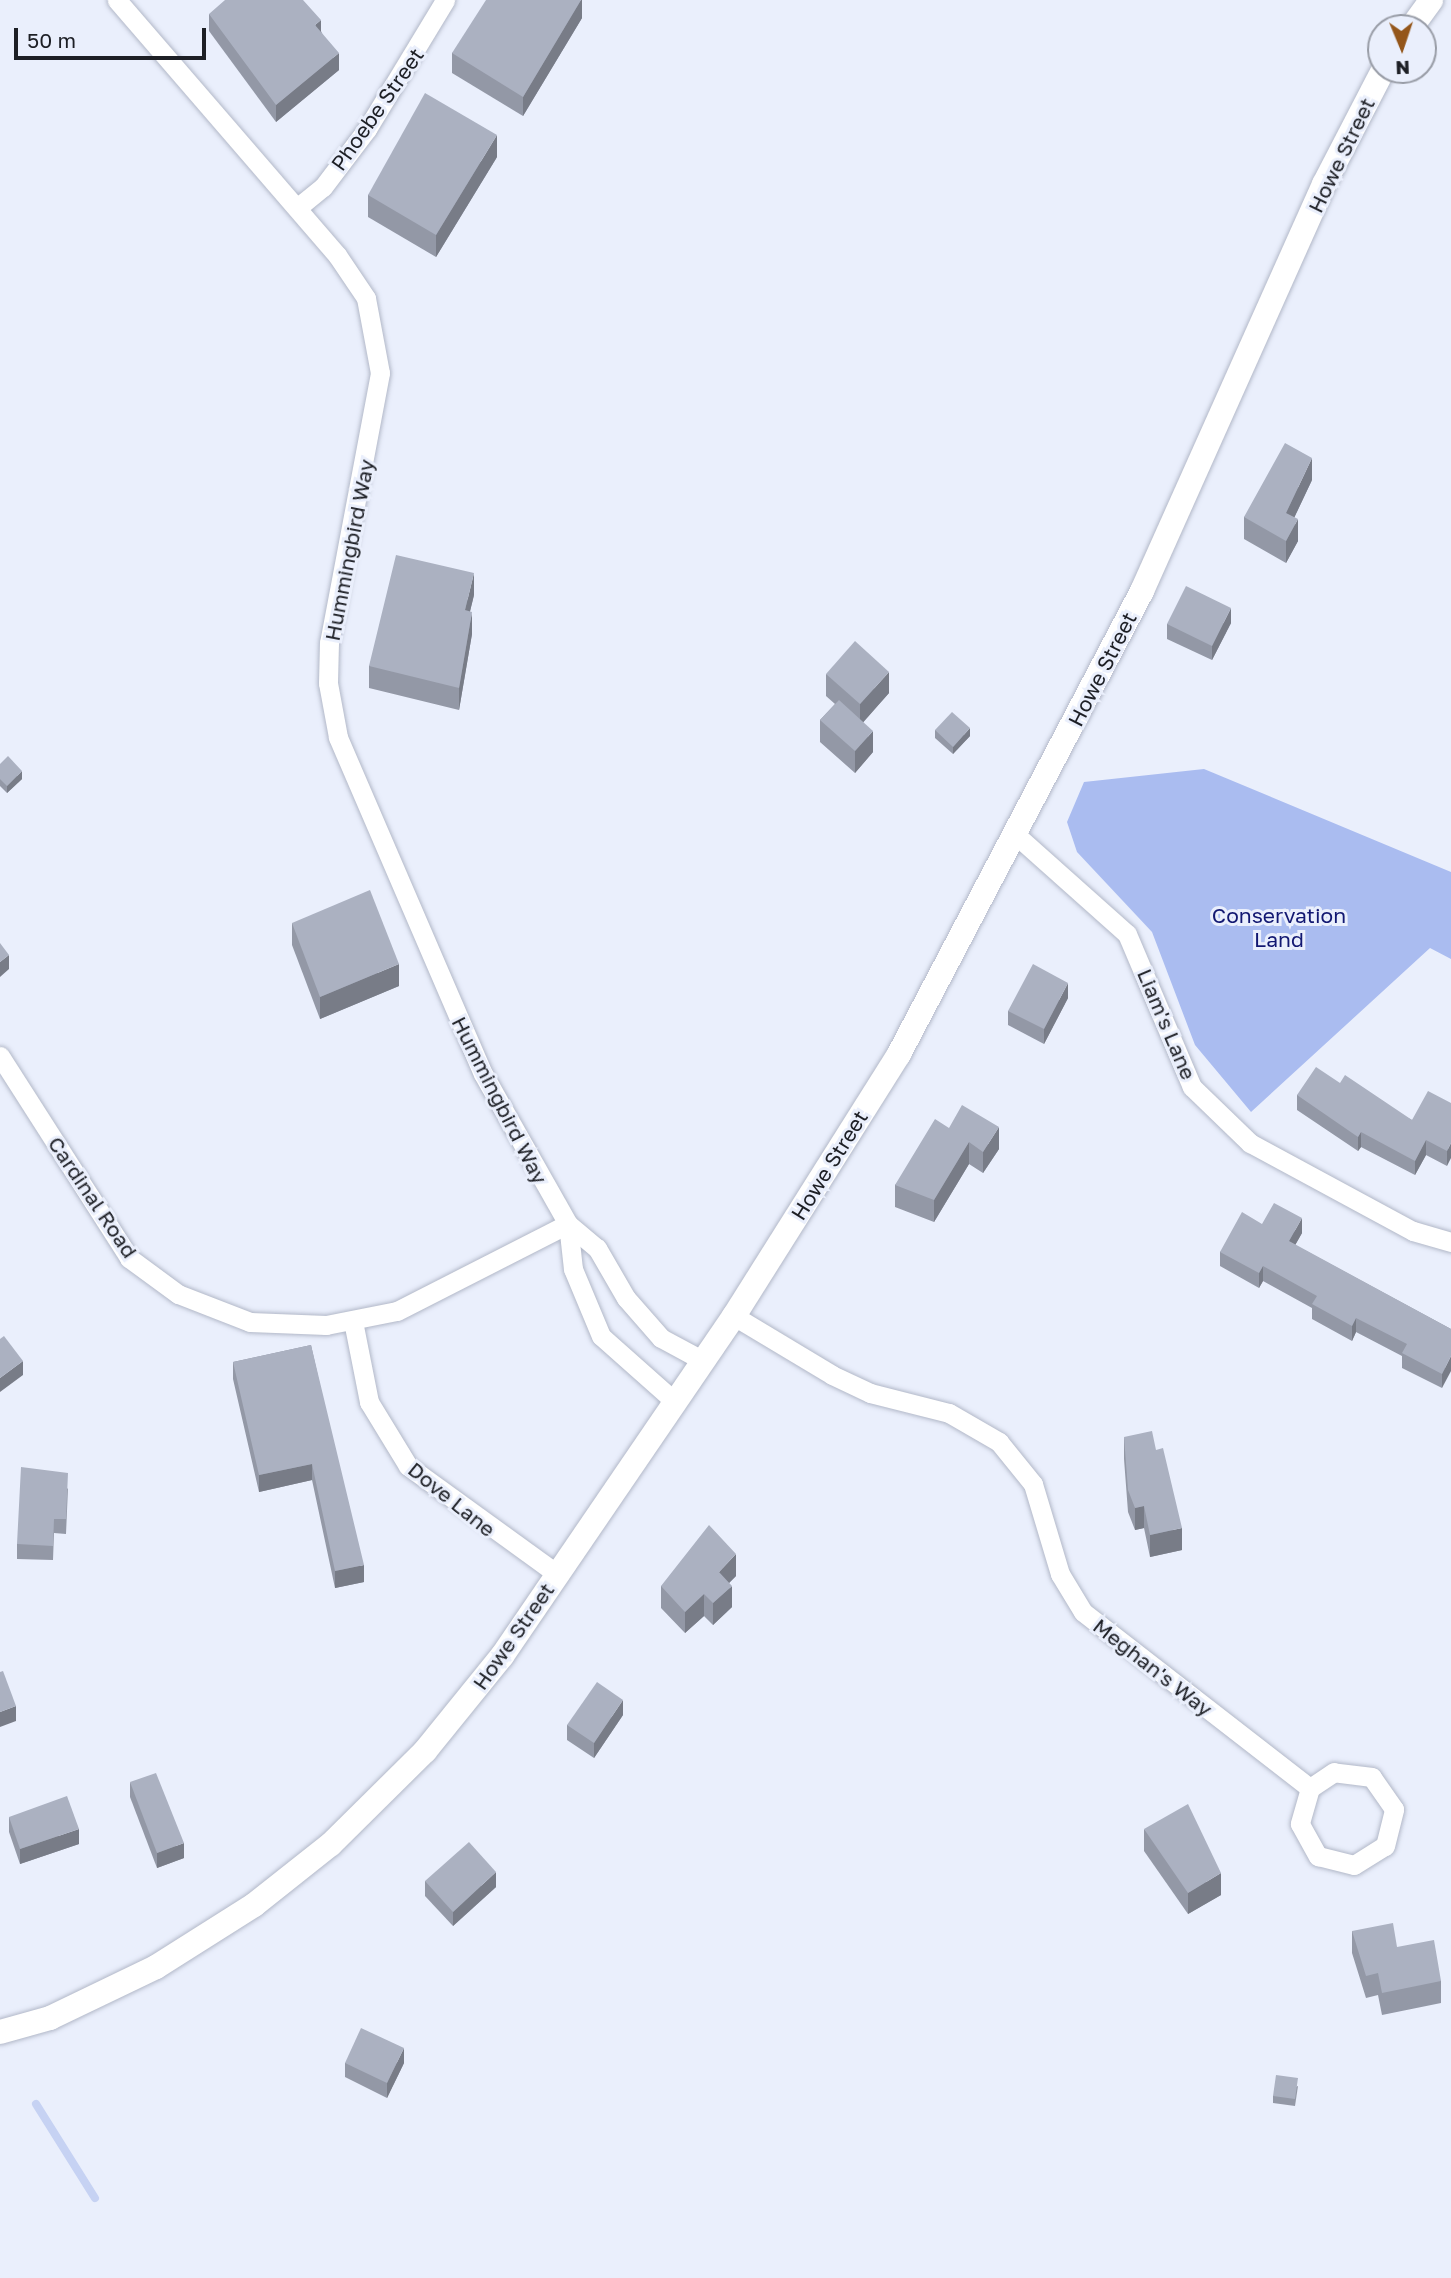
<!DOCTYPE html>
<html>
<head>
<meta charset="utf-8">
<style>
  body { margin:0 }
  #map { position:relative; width:1451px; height:2278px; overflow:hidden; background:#eaeffc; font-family:"Golos Text",sans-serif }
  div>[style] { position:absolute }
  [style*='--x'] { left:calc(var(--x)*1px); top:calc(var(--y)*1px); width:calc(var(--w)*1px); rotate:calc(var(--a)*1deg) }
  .green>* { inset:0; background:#aabcf0 }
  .stream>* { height:8px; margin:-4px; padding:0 4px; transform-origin:4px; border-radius:4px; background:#c6d2f3 }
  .roads { filter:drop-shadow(0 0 2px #b2b8c8) drop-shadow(0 0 2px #b2b8c8) }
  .minor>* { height:19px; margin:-9.5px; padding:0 9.5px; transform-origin:9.5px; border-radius:9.5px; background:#fff }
  .tertiary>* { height:24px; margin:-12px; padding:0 12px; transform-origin:12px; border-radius:12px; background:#fff }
  .wall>* { inset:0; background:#9398a6 }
  .shaded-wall>* { inset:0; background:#787c87 }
  .building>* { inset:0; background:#abb1c1 }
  span { translate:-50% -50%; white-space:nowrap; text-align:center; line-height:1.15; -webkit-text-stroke:6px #eaeffc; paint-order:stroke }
  .street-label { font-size:21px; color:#1d1f25 }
  .park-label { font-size:21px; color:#121872 }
  .north { position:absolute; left:1367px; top:14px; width:70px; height:70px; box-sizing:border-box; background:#eaeffc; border:2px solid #989ca6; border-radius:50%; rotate:178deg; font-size:19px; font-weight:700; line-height:28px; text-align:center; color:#1d1f25 }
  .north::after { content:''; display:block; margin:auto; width:24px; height:32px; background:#94561a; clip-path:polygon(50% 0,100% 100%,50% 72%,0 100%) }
  .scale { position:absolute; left:14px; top:28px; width:192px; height:32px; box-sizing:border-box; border:4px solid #1d1f25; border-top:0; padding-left:9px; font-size:21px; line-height:24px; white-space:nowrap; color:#1d1f25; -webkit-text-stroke:5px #eaeffc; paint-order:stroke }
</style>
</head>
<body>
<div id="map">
  <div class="green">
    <i style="clip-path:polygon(1204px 769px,1451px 872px,1451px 959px,1430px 948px,1251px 1112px,1195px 1045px,1152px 932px,1077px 852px,1067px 822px,1084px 782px)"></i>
  </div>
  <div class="stream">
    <i style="--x:36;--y:2104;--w:111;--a:57.9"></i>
  </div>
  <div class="roads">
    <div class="minor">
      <i style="--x:297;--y:208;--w:33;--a:-39"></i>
      <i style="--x:323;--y:187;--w:73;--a:-52.8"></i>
      <i style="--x:367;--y:129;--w:151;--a:-58.8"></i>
      <i style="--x:1017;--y:836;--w:147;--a:41.7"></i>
      <i style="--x:1127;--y:934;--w:166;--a:67"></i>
      <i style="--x:1192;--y:1087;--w:81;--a:44"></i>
      <i style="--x:1250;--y:1143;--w:185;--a:28.4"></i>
      <i style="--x:1413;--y:1231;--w:40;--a:16"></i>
      <i style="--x:0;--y:1056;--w:240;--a:57.4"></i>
      <i style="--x:129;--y:1258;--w:61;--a:36.3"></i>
      <i style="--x:178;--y:1294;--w:77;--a:21.3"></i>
      <i style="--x:250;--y:1322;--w:76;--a:2.3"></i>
      <i style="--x:326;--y:1325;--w:72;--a:-11.2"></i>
      <i style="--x:397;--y:1311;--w:192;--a:-27"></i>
      <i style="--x:568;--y:1224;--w:172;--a:-119.5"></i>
      <i style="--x:483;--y:1074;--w:367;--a:-113.3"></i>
      <i style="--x:338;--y:737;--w:55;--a:-100.5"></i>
      <i style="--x:328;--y:683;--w:40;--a:-88.6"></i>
      <i style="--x:329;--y:643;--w:275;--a:-79.3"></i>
      <i style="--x:380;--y:373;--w:76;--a:-100.6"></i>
      <i style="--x:366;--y:298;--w:52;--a:-124"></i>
      <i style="--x:337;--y:255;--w:337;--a:-130.8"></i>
      <i style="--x:734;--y:1316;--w:114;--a:31"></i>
      <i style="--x:832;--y:1375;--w:42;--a:25.3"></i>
      <i style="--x:870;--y:1393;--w:81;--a:14.2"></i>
      <i style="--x:949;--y:1413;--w:58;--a:30.1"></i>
      <i style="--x:999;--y:1442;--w:54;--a:51"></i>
      <i style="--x:1033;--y:1484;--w:94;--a:73.3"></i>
      <i style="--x:1060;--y:1574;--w:44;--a:58.8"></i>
      <i style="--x:1083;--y:1612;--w:287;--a:37.8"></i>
      <i style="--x:1310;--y:1788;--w:37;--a:106"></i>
      <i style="--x:1300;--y:1824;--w:37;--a:61"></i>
      <i style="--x:1318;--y:1856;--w:37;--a:14"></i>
      <i style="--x:1354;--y:1865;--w:36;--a:-32"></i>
      <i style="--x:1385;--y:1846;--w:38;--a:-76"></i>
      <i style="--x:1394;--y:1809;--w:39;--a:-125"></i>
      <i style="--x:1372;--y:1777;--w:38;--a:-173"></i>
      <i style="--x:1334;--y:1772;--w:29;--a:146"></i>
      <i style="--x:353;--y:1321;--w:83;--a:78.8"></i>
      <i style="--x:369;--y:1402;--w:75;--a:58.6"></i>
      <i style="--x:408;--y:1466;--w:184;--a:35.9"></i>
      <i style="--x:673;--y:1400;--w:96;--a:-138.4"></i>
      <i style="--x:601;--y:1336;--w:73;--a:-112.7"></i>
      <i style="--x:573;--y:1269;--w:45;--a:-96.3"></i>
      <i style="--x:568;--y:1224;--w:38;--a:40"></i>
      <i style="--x:597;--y:1248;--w:58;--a:59.9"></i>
      <i style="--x:626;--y:1298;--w:53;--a:48.8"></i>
      <i style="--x:661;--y:1338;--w:44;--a:28.3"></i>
    </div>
    <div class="tertiary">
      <i style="--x:1411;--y:28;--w:34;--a:-54"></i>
      <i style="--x:0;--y:2032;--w:52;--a:-15.6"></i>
      <i style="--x:50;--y:2018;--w:118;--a:-25.7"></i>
      <i style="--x:156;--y:1967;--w:116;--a:-32.3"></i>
      <i style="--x:254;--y:1905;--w:98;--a:-38.4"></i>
      <i style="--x:331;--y:1844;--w:132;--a:-44.7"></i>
      <i style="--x:425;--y:1751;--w:122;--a:-51"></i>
      <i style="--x:502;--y:1656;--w:412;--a:-55.7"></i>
      <i style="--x:734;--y:1316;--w:310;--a:-57.8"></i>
      <i style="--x:899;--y:1054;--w:523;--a:-62.31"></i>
      <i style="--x:1142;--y:591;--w:446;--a:-65.9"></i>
      <i style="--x:1324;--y:184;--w:128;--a:-62.6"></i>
    </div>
  </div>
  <div class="wall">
    <i style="clip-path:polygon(582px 0,582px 18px,523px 116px,452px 73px,452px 53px)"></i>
    <i style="clip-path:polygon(209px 14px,321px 31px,339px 70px,276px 122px,209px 31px)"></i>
    <i style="clip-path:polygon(497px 157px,436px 257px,368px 217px,368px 195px)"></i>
    <i style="clip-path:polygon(1312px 480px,1294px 518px,1298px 541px,1286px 563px,1244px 539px,1244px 517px)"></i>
    <i style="clip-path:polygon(474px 595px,470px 611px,472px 634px,459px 710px,369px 688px,369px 666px)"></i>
    <i style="clip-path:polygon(1231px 623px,1212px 660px,1167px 639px,1167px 624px)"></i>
    <i style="clip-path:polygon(826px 674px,889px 693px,863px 722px,873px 752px,855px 773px,820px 742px,820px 720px,835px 704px,826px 696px)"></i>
    <i style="clip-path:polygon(935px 730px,970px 736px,953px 754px,935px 738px)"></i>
    <i style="clip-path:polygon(0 764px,22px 779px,7px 793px,0 786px)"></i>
    <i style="clip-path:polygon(292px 923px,399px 986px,320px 1019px,292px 945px)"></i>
    <i style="clip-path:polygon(1068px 998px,1044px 1044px,1008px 1025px,1008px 1011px)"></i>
    <i style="clip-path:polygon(1340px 1083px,1412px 1120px,1451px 1103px,1447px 1166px,1426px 1155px,1415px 1175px,1361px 1147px,1358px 1151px,1297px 1110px,1297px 1095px)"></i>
    <i style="clip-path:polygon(949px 1128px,999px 1149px,983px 1173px,969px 1164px,934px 1222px,895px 1207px,895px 1185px)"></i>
    <i style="clip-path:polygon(1262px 1224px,1302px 1233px,1295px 1245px,1451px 1329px,1442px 1388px,1402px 1368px,1402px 1356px,1356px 1332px,1352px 1341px,1312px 1319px,1312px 1308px,1263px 1281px,1259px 1288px,1220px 1266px,1220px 1252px)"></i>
    <i style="clip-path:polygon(311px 1345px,364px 1582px,335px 1588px,312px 1480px,259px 1492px,233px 1379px,233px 1362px)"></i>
    <i style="clip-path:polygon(1124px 1437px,1182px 1550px,1150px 1557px,1144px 1528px,1135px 1530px,1128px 1512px,1124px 1459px)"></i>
    <i style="clip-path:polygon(68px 1488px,66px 1534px,54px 1533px,53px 1560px,17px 1559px,17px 1544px)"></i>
    <i style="clip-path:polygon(736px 1576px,729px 1583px,732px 1607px,713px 1625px,704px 1616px,685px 1633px,661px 1608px,661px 1586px)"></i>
    <i style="clip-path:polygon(623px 1715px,594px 1758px,567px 1740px,567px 1725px)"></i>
    <i style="clip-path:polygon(130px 1782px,184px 1858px,157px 1868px,130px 1797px)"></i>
    <i style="clip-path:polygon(9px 1817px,79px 1844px,20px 1864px,9px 1832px)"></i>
    <i style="clip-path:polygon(1144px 1829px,1221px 1895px,1188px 1914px,1144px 1851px)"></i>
    <i style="clip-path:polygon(425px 1881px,496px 1887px,453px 1926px,425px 1896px)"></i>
    <i style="clip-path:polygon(1352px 1931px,1397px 1947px,1441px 1981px,1441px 2003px,1382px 2015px,1378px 1995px,1366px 1998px,1352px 1953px)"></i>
    <i style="clip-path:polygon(345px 2063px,404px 2063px,387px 2098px,345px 2077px)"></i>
    <i style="clip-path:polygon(1298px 2086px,1295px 2106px,1273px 2103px,1273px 2096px)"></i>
  </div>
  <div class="shaded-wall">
    <i style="clip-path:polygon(581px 0,582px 0,582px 18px,523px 116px,523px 97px)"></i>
    <i style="clip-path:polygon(321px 20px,321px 37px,315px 25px)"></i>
    <i style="clip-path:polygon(339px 53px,339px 70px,276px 122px,276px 105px)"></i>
    <i style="clip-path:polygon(497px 135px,497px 157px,436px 257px,436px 235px)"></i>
    <i style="clip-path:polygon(1312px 458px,1312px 480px,1286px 535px,1286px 513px)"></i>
    <i style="clip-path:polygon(1298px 519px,1298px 541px,1286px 563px,1286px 541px)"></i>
    <i style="clip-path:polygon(474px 573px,474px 595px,465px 632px,465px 610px)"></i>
    <i style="clip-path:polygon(1231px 608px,1231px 623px,1212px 660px,1212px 646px)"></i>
    <i style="clip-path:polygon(472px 612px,472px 634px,459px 710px,459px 688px)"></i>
    <i style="clip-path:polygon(889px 672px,889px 693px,860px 726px,860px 704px)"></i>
    <i style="clip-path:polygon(970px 728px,970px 736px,953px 754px,953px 747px)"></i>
    <i style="clip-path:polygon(873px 731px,873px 752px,855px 773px,855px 751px)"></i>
    <i style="clip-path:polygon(22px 771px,22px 779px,7px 793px,7px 786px)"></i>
    <i style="clip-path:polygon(9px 955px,9px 969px,0 977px,0 962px)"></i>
    <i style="clip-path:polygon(399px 964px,399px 986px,320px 1019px,320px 997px)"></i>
    <i style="clip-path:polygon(1068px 983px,1068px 998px,1044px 1044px,1044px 1029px)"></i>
    <i style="clip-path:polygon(999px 1127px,999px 1149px,983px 1173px,983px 1152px)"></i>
    <i style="clip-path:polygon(1361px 1132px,1361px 1147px,1358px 1151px,1358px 1137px)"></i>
    <i style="clip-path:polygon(1426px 1140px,1426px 1155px,1415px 1175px,1415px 1161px)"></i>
    <i style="clip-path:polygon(969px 1142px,969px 1164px,934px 1222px,934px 1200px)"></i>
    <i style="clip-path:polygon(1451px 1143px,1451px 1158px,1447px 1166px,1447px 1151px)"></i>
    <i style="clip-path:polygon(1302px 1218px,1302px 1233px,1289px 1256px,1289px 1241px)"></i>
    <i style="clip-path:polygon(1263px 1266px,1263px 1281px,1259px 1288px,1259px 1273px)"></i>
    <i style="clip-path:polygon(1356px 1318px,1356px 1332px,1352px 1341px,1352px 1326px)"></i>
    <i style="clip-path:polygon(1451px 1356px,1451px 1371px,1442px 1388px,1442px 1374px)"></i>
    <i style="clip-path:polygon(23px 1361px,23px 1375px,0 1392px,0 1378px)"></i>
    <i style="clip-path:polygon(312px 1464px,312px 1480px,259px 1492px,259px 1475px)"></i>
    <i style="clip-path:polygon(1144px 1506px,1144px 1528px,1135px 1530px,1135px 1508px)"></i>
    <i style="clip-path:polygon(1182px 1528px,1182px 1550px,1150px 1557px,1150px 1535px)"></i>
    <i style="clip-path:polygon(736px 1554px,736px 1576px,719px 1593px,719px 1572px)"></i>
    <i style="clip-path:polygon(364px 1565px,364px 1582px,335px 1588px,335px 1571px)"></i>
    <i style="clip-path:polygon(732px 1586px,732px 1607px,713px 1625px,713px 1603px)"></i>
    <i style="clip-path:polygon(704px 1594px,704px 1616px,685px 1633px,685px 1612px)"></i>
    <i style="clip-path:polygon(623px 1700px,623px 1715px,594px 1758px,594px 1743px)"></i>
    <i style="clip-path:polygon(16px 1706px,16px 1721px,0 1727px,0 1712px)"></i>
    <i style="clip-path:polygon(79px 1829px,79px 1844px,20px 1864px,20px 1849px)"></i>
    <i style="clip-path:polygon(184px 1843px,184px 1858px,157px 1868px,157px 1853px)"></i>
    <i style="clip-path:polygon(496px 1872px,496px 1887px,453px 1926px,453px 1912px)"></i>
    <i style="clip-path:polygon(1221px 1873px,1221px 1895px,1188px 1914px,1188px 1893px)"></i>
    <i style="clip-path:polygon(404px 2048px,404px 2063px,387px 2098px,387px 2083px)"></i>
  </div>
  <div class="building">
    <i style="clip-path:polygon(225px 0,303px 0,321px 20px,315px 25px,339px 53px,276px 105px,209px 14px)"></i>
    <i style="clip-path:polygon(486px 0,581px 0,523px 97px,452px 53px)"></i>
    <i style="clip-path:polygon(425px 93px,497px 135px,436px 235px,368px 195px)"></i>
    <i style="clip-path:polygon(1285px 443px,1312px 458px,1286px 513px,1298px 519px,1286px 541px,1244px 517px)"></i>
    <i style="clip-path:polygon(396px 555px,474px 573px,465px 610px,472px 612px,459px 688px,369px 666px)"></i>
    <i style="clip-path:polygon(1186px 586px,1231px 608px,1212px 646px,1167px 624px)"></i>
    <i style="clip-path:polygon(855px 641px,889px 672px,860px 704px,826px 674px)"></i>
    <i style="clip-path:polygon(839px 700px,873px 731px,855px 751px,820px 720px)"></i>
    <i style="clip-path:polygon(952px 712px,970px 728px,953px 747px,935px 730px)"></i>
    <i style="clip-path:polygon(8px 756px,22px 771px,7px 786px,0 779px,0 764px)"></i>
    <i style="clip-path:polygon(370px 890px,399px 964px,320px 997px,292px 923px)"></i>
    <i style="clip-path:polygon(0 943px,9px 955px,0 962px)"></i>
    <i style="clip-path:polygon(1033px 964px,1068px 983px,1044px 1029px,1008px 1011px)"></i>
    <i style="clip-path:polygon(1316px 1067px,1340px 1083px,1345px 1075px,1412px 1120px,1428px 1091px,1451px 1103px,1451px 1143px,1447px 1151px,1426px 1140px,1415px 1161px,1361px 1132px,1358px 1137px,1297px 1095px)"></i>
    <i style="clip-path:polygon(962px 1105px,999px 1127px,983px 1152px,969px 1142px,934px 1200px,895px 1185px,935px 1119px,949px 1128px)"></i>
    <i style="clip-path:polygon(1274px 1203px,1302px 1218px,1289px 1241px,1451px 1329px,1451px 1356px,1442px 1374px,1402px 1353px,1407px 1344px,1356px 1318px,1352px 1326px,1312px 1304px,1317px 1296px,1263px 1266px,1259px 1273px,1220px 1252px,1242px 1212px,1262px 1224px)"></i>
    <i style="clip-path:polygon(4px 1336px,23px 1361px,0 1378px,0 1339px)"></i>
    <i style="clip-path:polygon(311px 1345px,364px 1565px,335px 1571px,312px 1464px,259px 1475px,233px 1362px)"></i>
    <i style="clip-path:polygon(1152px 1431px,1156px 1450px,1163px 1448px,1182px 1528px,1150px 1535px,1144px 1506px,1135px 1508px,1128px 1490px,1124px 1437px)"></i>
    <i style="clip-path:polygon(21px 1467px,68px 1473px,66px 1519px,54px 1519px,53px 1546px,17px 1544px)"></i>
    <i style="clip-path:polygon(709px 1525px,736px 1554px,719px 1572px,732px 1586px,713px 1603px,704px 1594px,685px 1612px,661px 1586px)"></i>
    <i style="clip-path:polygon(3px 1671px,16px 1706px,0 1712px,0 1672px)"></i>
    <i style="clip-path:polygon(597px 1682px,623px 1700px,594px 1743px,567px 1725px)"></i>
    <i style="clip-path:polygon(156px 1773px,184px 1843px,157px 1853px,130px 1782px)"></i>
    <i style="clip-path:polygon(67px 1796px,79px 1829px,20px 1849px,9px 1817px)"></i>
    <i style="clip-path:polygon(1188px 1804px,1221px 1873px,1188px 1893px,1144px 1829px)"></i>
    <i style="clip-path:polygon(469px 1842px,496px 1872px,453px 1912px,425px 1881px)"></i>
    <i style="clip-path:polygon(1393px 1923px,1397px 1947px,1434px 1940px,1441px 1981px,1382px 1993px,1378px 1973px,1366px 1976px,1352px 1931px)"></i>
    <i style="clip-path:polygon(361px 2028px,404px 2048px,387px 2083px,345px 2063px)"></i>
    <i style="clip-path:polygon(1276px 2075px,1298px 2078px,1295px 2099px,1273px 2096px)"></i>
  </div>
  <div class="street-label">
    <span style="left:377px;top:109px;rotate:-55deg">Phoebe Street</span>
    <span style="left:1341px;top:155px;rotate:-64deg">Howe Street</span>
    <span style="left:349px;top:550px;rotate:-79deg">Hummingbird Way</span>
    <span style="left:1102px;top:669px;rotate:-63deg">Howe Street</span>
    <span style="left:1167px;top:1024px;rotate:67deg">Liam's Lane</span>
    <span style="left:500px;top:1100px;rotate:63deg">Hummingbird Way</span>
    <span style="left:829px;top:1165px;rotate:-58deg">Howe Street</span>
    <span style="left:93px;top:1197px;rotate:56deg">Cardinal Road</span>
    <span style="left:452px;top:1499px;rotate:39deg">Dove Lane</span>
    <span style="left:513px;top:1636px;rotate:-55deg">Howe Street</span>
    <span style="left:1153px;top:1667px;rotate:38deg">Meghan's Way</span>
  </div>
  <div class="park-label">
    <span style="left:1279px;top:927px">Conservation<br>Land</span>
  </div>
  <div class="north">N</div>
  <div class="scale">50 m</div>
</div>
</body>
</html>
